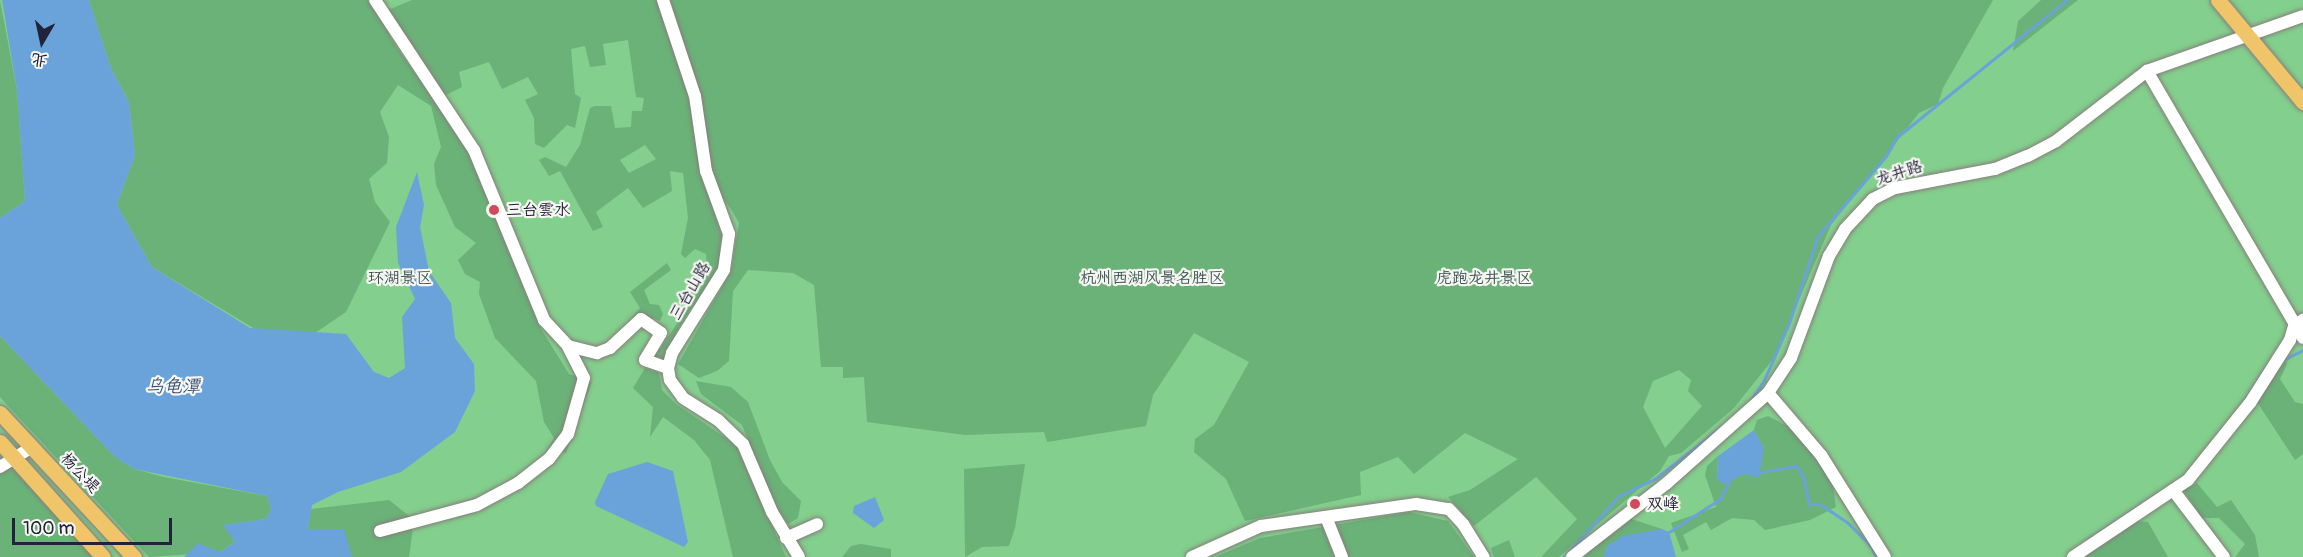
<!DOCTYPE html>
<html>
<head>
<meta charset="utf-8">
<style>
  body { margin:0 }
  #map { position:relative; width:2303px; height:557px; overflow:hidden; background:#e5dfbb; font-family:Pangolin,"LXGW WenKai TC",sans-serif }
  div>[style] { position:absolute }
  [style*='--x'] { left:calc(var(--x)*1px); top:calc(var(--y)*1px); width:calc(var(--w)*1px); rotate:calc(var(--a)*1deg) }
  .green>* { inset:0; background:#83cf8d }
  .forest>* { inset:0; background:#6ab278 }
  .water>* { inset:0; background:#6aa3d9 }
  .stream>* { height:3px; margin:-1.5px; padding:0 1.5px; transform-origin:1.5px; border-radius:1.5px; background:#6aa3d9 }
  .roads { filter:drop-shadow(0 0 2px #84807b) drop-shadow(0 0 2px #84807b) }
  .minor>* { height:12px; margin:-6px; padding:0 6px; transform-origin:6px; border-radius:6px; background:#fff }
  .major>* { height:15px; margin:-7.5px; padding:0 7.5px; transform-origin:7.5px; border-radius:7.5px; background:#f0c469 }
  .dots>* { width:16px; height:16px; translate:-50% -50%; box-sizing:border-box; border:3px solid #f6f6f2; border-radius:50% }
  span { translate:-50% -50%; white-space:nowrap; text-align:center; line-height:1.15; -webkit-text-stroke:4.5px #f6f6f2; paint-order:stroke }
  .street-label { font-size:16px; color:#22223b }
  .poi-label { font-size:16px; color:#22223b }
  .left { translate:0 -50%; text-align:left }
  .park-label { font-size:16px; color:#3f5654 }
  .water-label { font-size:18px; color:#3f567a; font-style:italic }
  .north { position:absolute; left:12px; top:12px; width:60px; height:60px; -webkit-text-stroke:4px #f6f6f2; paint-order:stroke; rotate:189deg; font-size:16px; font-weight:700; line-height:24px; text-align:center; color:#22223b }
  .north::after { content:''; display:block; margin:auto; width:21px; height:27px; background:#22223b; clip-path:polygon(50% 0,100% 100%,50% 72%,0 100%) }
  .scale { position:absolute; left:12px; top:518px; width:160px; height:27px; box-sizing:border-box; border:3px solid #22223b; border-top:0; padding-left:8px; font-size:18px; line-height:21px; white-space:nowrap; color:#22223b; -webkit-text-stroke:4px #f6f6f2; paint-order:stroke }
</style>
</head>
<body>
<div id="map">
  <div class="green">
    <i style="clip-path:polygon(0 0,2303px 0,2303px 557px,0 557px)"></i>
  </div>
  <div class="forest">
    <i style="clip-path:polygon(0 0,17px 90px,25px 201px,0 218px)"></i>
    <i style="clip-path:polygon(89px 0,369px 0,396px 46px,469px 151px,541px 329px,569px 374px,592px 382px,566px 453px,547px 450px,554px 438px,544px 422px,536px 381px,495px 338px,479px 294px,480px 282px,465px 274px,458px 260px,476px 243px,455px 227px,436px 185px,434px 164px,441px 147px,431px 106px,398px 85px,380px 112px,389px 137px,387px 163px,369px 179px,375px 202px,390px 222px,346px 312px,315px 333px,255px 329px,152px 267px,117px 205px,135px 155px,129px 102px,111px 68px)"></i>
    <i style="clip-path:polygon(evenodd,412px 0,1993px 0,1943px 88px,1938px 104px,1919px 113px,1831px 225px,1774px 358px,1733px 409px,1681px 453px,1669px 456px,1660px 471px,1559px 557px,1541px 557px,1577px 519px,1536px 477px,1474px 526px,1448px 497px,1470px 490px,1518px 459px,1465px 433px,1414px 474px,1398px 457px,1360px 472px,1361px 495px,1245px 521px,1226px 479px,1194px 452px,1195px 439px,1214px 425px,1249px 362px,1194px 333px,1153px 395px,1146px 426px,1047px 442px,1044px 432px,965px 435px,867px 422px,864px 377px,843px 378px,843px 367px,821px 367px,814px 285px,793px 273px,748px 270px,733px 291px,729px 361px,717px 371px,699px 378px,678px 364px,731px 271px,739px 223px,731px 209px,702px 171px,724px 243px,718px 268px,678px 329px,664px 360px,655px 356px,705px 282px,707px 268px,706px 254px,695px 249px,685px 258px,681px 254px,688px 218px,683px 173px,670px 171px,672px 191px,643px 208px,628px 188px,596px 212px,603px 227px,593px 231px,560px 171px,549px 176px,539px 160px,545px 157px,566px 167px,580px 145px,590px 108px,595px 106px,611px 106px,615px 128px,631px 127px,632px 111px,642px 111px,644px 98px,636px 97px,628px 40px,603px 44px,606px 65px,590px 67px,585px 46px,571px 49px,575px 94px,581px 98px,575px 128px,567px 125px,544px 148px,535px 144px,534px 118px,525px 100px,538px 94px,528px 77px,502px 89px,489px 62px,459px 72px,462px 87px,444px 96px,388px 10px,412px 0,645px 145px,656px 159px,629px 173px,620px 160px,645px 145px,412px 0,1679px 370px,1691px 380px,1688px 391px,1702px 406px,1665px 448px,1643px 407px,1653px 381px,1679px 370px)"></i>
    <i style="clip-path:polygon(2041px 0,2078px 0,2013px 51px,2018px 21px)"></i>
    <i style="clip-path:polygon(667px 263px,671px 270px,644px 290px,650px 304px,659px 305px,663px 314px,660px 321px,644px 315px,632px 318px,640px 308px,630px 292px)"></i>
    <i style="clip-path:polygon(0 336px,115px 457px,134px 469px,164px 477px,267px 496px,271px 509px,266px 519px,224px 525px,235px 542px,220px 552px,149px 557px,0 397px)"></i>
    <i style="clip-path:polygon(2286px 355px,2287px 364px,2280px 379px,2295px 402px,2303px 404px,2303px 454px,2295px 460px,2257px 402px)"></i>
    <i style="clip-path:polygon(645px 368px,659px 373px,662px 390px,676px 404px,736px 445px,786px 557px,733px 557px,710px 460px,694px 440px,663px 417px,650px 437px,653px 407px,633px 388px)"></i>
    <i style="clip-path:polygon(696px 381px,731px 387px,748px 402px,770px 460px,782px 482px,801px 501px,798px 518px,788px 524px,775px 506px,742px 425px,701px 394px)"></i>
    <i style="clip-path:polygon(1768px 416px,1791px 428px,1824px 468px,1833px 486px,1836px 507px,1810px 520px,1765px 530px,1754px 520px,1732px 518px,1711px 530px,1706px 522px,1683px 535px,1689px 549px,1682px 552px,1671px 523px,1716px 507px,1705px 475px,1707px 466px,1718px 456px,1717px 480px,1745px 474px,1764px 448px,1754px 430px,1757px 420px)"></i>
    <i style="clip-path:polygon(13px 463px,97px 557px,0 557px,0 469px)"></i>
    <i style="clip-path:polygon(1025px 464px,1015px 528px,1009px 546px,982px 547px,965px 557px,964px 469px)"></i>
    <i style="clip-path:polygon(2197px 483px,2217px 507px,2231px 500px,2255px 535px,2259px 557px,2235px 557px,2245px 544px,2219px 518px,2201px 518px,2184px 490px)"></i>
    <i style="clip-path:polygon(389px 500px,414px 520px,409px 557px,351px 557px,308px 530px,311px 509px)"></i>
    <i style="clip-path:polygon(1409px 512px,1448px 521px,1474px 557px,1215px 557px,1260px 538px)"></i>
    <i style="clip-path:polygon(1628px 518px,1662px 529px,1604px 557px,1584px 557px,1587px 550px)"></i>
    <i style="clip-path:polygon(2133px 521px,2148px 522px,2168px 557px,2082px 557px)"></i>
    <i style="clip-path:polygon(1509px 540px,1515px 557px,1494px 557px,1491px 548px)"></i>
    <i style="clip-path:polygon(861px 544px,891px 549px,891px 557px,842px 557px,851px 546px)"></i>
  </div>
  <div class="water">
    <i style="clip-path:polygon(2px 0,89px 0,111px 68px,129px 102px,135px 155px,117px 205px,152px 267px,250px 328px,346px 334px,374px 372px,389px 378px,405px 368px,402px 317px,415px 299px,398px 263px,396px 227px,417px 172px,424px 205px,420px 227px,429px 271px,451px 303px,455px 338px,474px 364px,475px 391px,455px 432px,401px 472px,338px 492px,312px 505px,308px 529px,344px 529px,352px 557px,184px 557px,198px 543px,220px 552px,235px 542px,223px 525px,266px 519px,271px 509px,267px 496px,134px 469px,115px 457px,0 336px,0 218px,25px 201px,17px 90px)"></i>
    <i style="clip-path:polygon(1754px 430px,1764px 448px,1759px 478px,1744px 474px,1724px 484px,1717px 480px,1718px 456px)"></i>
    <i style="clip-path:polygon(647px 462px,673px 471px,688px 542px,684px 547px,596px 506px,595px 502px,608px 474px)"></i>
    <i style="clip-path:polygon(875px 497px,884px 520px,874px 528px,853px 513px,854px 506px)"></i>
    <i style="clip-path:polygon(1662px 529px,1669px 532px,1676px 557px,1604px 557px,1607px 546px,1623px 536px)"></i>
  </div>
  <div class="stream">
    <i style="--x:2283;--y:360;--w:22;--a:-27"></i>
    <i style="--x:1750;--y:401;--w:25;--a:-56"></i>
    <i style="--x:1764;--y:380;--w:62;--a:-66.3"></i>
    <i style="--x:1789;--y:323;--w:92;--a:-71.6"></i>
    <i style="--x:1818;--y:236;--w:105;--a:-49.6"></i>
    <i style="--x:1886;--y:156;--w:22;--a:-60"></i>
    <i style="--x:1897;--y:137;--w:218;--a:-38.9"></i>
    <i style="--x:2242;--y:404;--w:44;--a:-57"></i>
    <i style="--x:1761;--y:472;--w:36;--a:-10"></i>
    <i style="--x:1796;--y:466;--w:12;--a:55"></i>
    <i style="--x:1803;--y:476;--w:29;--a:78"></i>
    <i style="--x:1809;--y:504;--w:11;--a:0"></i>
    <i style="--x:1820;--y:504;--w:34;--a:34"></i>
    <i style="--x:1848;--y:523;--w:31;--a:45"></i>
    <i style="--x:1870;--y:545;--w:13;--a:63"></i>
    <i style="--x:1669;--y:532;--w:61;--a:-32.9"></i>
    <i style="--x:1720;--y:499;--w:21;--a:-62"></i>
    <i style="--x:2089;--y:539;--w:83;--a:-33.7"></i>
    <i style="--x:1564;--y:557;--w:82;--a:-48"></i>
    <i style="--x:1619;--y:496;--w:41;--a:-25.9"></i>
    <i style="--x:1656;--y:478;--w:84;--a:-38.2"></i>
  </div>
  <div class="roads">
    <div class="minor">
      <i style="--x:375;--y:0;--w:180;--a:56.6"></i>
      <i style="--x:474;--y:150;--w:184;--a:67.6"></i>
      <i style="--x:544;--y:320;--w:35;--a:47"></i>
      <i style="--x:663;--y:0;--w:101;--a:71.6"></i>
      <i style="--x:695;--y:96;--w:76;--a:81.7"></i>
      <i style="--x:706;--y:171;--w:67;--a:69.9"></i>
      <i style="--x:729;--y:234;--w:36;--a:98"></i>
      <i style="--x:724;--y:270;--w:98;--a:122.1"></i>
      <i style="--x:672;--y:353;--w:16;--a:105"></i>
      <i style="--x:668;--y:368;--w:12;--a:81"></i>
      <i style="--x:670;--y:380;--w:22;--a:54"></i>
      <i style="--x:683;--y:398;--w:41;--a:32.2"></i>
      <i style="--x:718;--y:420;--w:35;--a:44"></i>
      <i style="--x:743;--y:444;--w:74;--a:66.9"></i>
      <i style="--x:772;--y:512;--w:52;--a:59"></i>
      <i style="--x:2147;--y:71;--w:309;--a:59.7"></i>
      <i style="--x:1768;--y:393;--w:82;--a:49.5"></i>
      <i style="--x:1821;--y:455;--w:120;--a:57.9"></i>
      <i style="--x:0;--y:467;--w:38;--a:-32"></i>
      <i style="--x:2173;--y:490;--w:84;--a:52.7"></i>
      <i style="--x:1326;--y:517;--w:43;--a:68.2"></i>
      <i style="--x:380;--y:531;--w:100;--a:-15"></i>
      <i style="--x:477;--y:505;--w:47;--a:-28.2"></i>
      <i style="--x:518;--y:483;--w:39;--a:-38"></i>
      <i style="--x:549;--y:459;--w:31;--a:-53"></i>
      <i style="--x:568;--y:434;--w:58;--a:-74.1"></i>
      <i style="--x:584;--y:378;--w:36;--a:-117"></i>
      <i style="--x:568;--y:346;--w:30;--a:14"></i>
      <i style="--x:597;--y:353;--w:14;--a:-21"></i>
      <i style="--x:610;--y:348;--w:42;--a:-43.1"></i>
      <i style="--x:641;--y:319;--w:24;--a:35"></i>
      <i style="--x:661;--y:333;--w:31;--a:121"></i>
      <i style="--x:645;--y:360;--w:24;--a:19"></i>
      <i style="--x:786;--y:538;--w:34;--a:-24"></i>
      <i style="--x:1192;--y:557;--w:76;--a:-24.2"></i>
      <i style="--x:1261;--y:526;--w:157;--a:-8.1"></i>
      <i style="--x:1416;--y:504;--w:33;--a:9"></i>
      <i style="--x:1449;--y:509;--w:21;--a:47"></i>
      <i style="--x:1463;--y:524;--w:39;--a:58"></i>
      <i style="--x:1572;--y:557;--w:120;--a:-37.9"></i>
      <i style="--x:1667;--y:483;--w:135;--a:-41.7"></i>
      <i style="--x:1768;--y:393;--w:42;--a:-56.7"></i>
      <i style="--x:1791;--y:358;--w:109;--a:-69.6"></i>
      <i style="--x:1829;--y:256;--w:31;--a:-59"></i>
      <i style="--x:1845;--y:229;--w:41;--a:-47"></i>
      <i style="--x:1873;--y:199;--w:25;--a:-27"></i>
      <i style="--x:1895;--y:188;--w:102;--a:-10.8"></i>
      <i style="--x:1995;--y:169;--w:35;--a:-22"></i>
      <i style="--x:2028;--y:156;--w:32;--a:-28"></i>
      <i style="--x:2056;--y:141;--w:115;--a:-37.6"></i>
      <i style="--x:2147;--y:71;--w:165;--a:-19.4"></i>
      <i style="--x:2073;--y:557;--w:138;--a:-33.8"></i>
      <i style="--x:2188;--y:480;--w:99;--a:-51.2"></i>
      <i style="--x:2250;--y:403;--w:75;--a:-57.6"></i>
      <i style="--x:2290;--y:340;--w:15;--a:-74"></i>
      <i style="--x:2294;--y:326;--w:11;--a:-34"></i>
    </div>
    <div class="major">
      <i style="--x:2218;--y:0;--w:133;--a:50.2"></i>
      <i style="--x:0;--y:413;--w:197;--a:47.1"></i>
      <i style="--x:0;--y:442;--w:154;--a:48.2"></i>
    </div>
  </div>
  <div class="dots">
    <i style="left:494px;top:210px;background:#d1495b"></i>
    <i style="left:1635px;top:504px;background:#d1495b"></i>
  </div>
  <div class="street-label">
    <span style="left:1899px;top:173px;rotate:-18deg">龙井路</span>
    <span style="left:690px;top:291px;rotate:-60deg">三台山路</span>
    <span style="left:80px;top:473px;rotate:47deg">杨公堤</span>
  </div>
  <div class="poi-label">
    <span class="left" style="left:506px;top:210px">三台雲水</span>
    <span class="left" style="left:1647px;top:504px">双峰</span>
  </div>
  <div class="park-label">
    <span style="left:400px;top:278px">环湖景区</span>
    <span style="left:1152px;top:278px">杭州西湖风景名胜区</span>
    <span style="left:1484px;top:278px">虎跑龙井景区</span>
  </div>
  <div class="water-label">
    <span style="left:173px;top:387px">乌龟潭</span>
  </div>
  <div class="north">北</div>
  <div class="scale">100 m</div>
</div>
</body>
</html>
